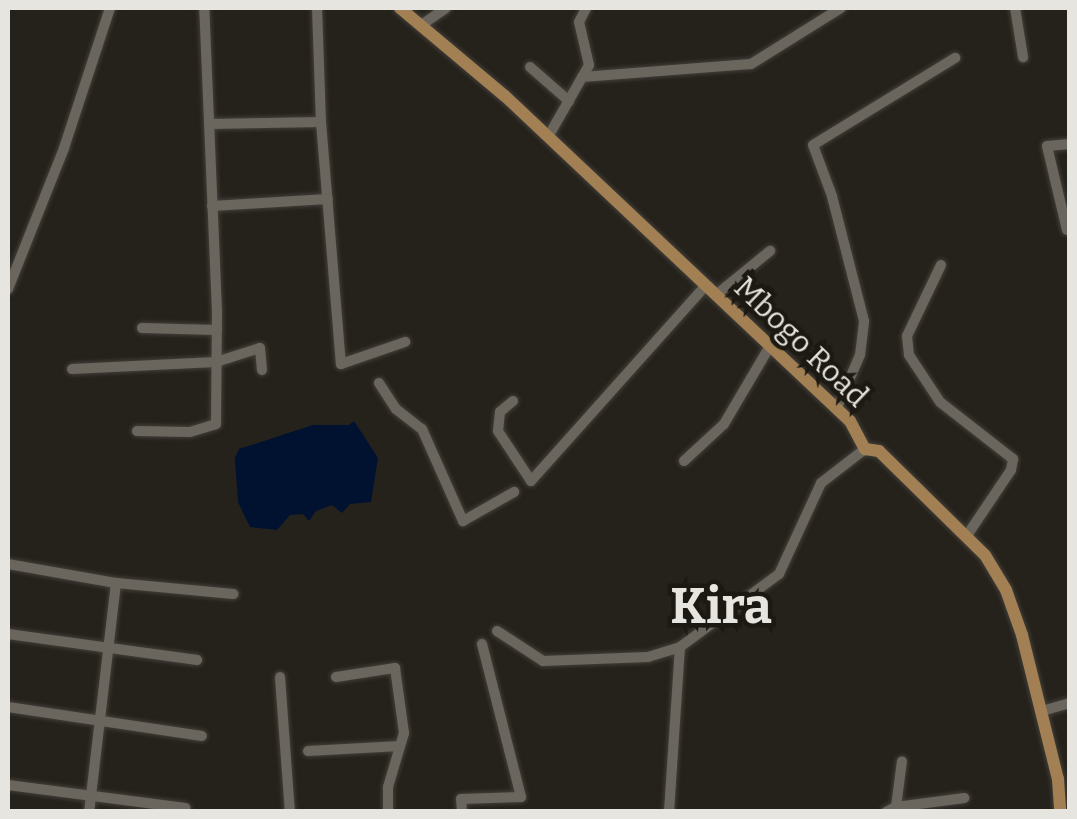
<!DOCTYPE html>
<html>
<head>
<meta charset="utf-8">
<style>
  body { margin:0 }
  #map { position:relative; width:1077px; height:819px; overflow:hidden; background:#25221b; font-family:Bitter,serif }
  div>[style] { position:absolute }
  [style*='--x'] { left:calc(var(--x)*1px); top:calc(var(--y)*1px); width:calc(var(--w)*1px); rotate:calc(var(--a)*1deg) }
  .water>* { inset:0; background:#001230 }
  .roads { filter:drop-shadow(0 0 2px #423f3a) drop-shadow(0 0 2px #423f3a) }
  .minor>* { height:10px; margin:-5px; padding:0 5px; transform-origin:5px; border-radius:5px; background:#6a665e }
  .major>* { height:12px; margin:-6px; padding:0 6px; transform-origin:6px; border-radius:6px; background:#a28053 }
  span { translate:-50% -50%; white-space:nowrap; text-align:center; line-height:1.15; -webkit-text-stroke:9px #1c1912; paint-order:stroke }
  .street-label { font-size:30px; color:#e7e5e0 }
  .town-label { font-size:50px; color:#e7e5e0; font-weight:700 }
  .frame { position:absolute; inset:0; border:10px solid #e7e5e0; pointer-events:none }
</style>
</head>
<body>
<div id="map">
  <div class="water">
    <i style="clip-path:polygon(354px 421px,378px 458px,371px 502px,350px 504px,342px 513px,332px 505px,316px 511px,309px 521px,303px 514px,290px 515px,277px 530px,250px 527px,238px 502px,235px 458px,239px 449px,313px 425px,349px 425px)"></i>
  </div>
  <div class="roads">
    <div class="minor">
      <i style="--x:317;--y:8;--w:114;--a:88"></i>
      <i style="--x:321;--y:122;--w:243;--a:85.3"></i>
      <i style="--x:341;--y:364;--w:68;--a:-19"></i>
      <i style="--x:1015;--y:8;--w:50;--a:80.7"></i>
      <i style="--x:423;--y:24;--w:28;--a:-35"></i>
      <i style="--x:530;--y:67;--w:52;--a:41.1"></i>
      <i style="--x:582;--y:77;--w:169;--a:-4.4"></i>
      <i style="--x:751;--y:64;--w:106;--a:-31.9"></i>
      <i style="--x:209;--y:124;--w:112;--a:-1"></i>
      <i style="--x:548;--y:137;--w:83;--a:-60.3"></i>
      <i style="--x:589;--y:65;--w:44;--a:-103.1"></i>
      <i style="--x:579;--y:22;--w:16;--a:-63"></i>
      <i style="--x:212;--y:206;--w:116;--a:-3.5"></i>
      <i style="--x:1067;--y:230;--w:86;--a:-103.4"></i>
      <i style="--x:1047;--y:146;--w:23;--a:-5"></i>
      <i style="--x:941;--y:265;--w:79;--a:115.6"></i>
      <i style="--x:907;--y:336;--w:19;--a:84"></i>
      <i style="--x:909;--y:355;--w:56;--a:56.6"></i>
      <i style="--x:940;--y:402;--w:93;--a:38"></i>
      <i style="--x:1013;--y:459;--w:11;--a:100"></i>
      <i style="--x:1011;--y:470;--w:77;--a:123.9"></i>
      <i style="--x:8;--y:289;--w:152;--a:-68.3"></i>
      <i style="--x:64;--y:148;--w:147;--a:-71.8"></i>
      <i style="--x:716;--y:295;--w:70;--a:-39.2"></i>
      <i style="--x:142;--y:328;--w:75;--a:1.5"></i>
      <i style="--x:72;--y:369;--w:144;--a:-2.8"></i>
      <i style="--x:216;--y:362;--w:46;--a:-17.7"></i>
      <i style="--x:260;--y:348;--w:22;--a:85"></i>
      <i style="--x:379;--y:383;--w:31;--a:57"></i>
      <i style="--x:396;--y:409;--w:33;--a:38"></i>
      <i style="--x:422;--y:429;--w:101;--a:66"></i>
      <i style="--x:463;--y:521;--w:59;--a:-29.6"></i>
      <i style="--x:513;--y:401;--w:17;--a:140"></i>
      <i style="--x:500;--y:412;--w:19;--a:96"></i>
      <i style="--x:498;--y:431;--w:60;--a:56.6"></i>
      <i style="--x:531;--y:481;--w:263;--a:-48.2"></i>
      <i style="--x:837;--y:408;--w:58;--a:-66.5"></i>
      <i style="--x:860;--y:355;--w:34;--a:-83"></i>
      <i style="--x:864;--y:321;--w:129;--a:-104.4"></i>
      <i style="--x:832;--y:196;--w:54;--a:-110.4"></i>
      <i style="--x:813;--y:145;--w:167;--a:-31.5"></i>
      <i style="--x:137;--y:431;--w:53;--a:1.1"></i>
      <i style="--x:190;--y:432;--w:27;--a:-17"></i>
      <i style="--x:216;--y:424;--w:112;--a:-89.5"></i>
      <i style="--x:217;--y:312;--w:304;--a:-92.4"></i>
      <i style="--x:684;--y:461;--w:54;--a:-42.8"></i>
      <i style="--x:724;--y:424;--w:91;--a:-59.5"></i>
      <i style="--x:8;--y:564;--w:110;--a:10"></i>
      <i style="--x:116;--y:583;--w:231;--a:96.7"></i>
      <i style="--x:116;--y:583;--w:118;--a:5.4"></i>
      <i style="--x:497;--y:631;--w:55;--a:33.1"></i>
      <i style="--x:543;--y:661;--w:105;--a:-2.2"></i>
      <i style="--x:648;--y:657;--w:34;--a:-17"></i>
      <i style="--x:680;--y:647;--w:123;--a:-36.4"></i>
      <i style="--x:779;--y:574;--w:100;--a:-65.2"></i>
      <i style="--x:821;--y:483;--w:56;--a:-37.7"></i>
      <i style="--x:8;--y:634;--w:191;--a:7.8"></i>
      <i style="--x:280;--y:677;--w:135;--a:85.8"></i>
      <i style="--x:336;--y:677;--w:60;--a:-8.7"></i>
      <i style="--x:395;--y:668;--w:66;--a:82.1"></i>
      <i style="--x:404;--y:733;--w:56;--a:106.5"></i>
      <i style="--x:388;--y:787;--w:25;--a:90"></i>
      <i style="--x:8;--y:707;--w:196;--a:8.5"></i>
      <i style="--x:1042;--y:711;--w:29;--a:-16"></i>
      <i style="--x:308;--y:751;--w:92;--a:-3.1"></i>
      <i style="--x:8;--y:785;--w:179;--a:7.4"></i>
      <i style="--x:896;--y:807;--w:69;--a:-7.5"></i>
      <i style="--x:462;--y:812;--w:13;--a:-94"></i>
      <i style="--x:461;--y:799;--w:60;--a:-1.9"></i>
      <i style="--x:521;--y:797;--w:158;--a:-104.3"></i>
      <i style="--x:669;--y:812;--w:165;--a:-86.2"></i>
      <i style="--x:886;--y:812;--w:11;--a:-27"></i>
      <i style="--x:896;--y:807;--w:46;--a:-82.6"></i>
    </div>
    <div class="major">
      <i style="--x:400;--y:8;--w:137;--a:40"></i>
      <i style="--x:505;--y:96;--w:474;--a:43.3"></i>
      <i style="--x:850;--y:421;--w:32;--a:62"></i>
      <i style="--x:865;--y:449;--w:14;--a:8"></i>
      <i style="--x:879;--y:451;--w:148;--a:44.5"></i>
      <i style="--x:985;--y:555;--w:41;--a:59"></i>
      <i style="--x:1006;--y:590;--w:48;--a:70.4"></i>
      <i style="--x:1022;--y:635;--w:148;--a:76"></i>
      <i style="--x:1058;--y:779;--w:31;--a:86"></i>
    </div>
  </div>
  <div class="street-label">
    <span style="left:801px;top:342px;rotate:44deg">Mbogo Road</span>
  </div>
  <div class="town-label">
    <span style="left:721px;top:607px">Kira</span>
  </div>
  <div class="frame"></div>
</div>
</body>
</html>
